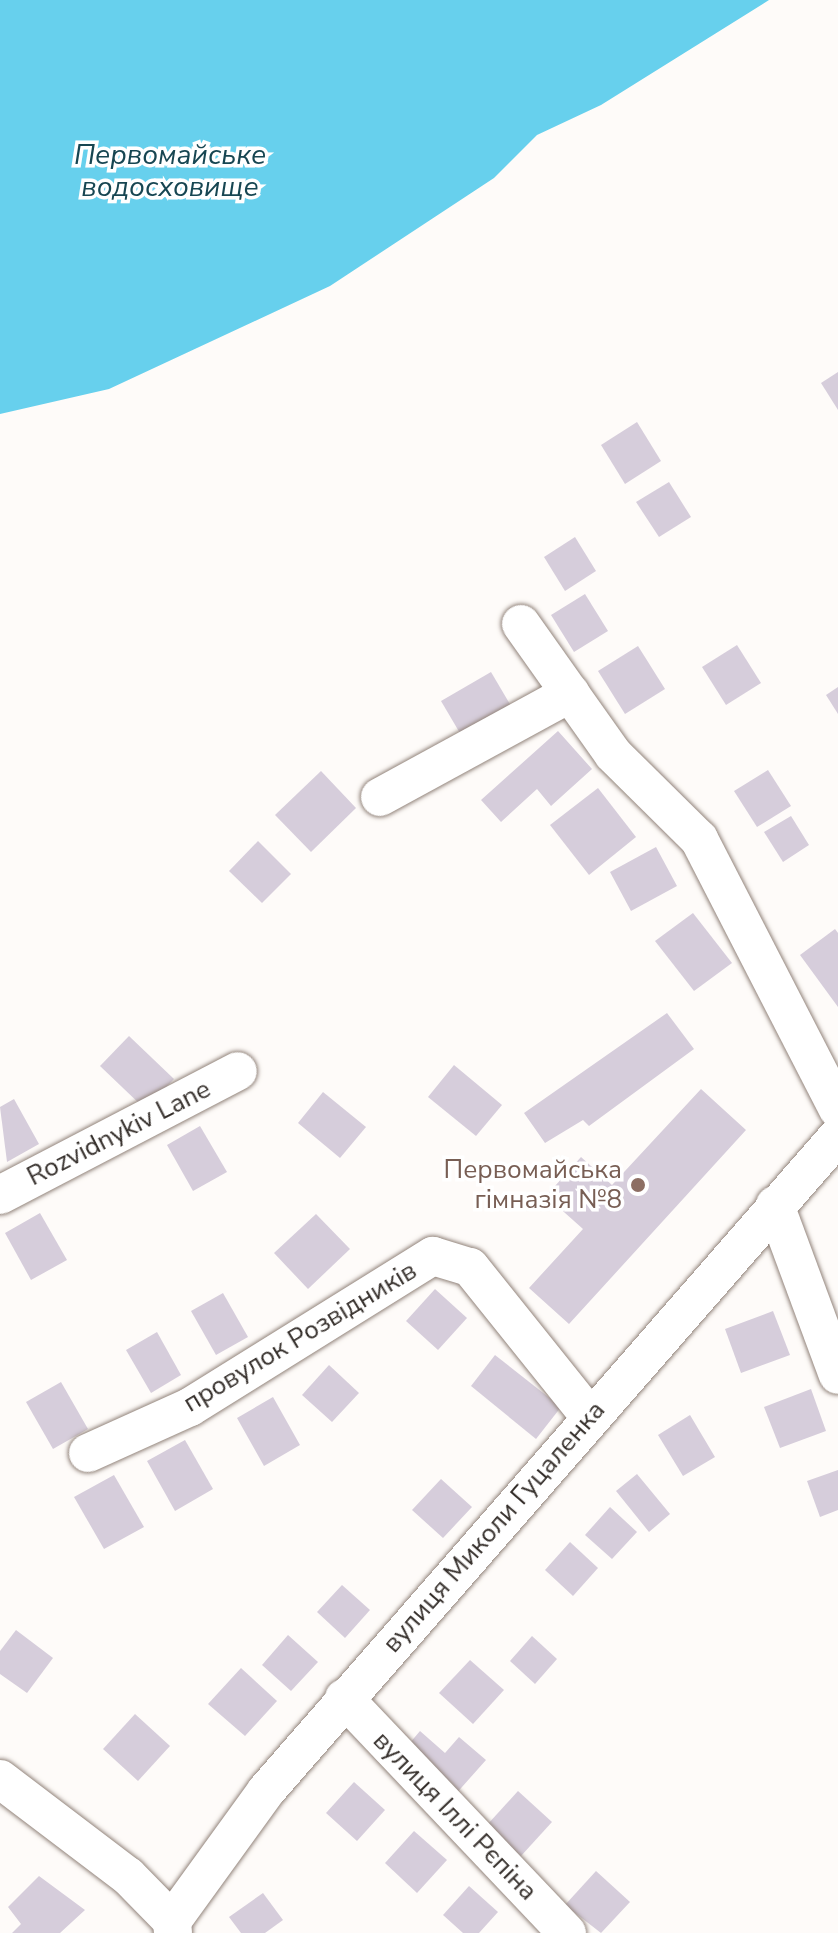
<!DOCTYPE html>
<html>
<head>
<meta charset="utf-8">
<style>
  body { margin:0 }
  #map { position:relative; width:838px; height:1933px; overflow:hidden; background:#fefbf9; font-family:"Nunito Sans",sans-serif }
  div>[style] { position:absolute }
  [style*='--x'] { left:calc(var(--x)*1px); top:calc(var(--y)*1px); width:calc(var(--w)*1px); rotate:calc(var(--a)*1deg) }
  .water>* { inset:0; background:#67d0ed }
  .building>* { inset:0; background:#d6cddb }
  .roads { filter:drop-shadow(0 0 2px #92847b) drop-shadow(0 0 2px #92847b) }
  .minor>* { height:38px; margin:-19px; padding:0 19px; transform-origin:19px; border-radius:19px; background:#fff }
  .dots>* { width:22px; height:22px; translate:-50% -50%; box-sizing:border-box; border:4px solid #fff; border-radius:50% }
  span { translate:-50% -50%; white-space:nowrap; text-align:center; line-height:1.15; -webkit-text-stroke:7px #fff; paint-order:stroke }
  .street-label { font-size:26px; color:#352f2b }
  .education-label { font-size:26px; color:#785e54 }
  .right { translate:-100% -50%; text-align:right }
  .water-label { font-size:28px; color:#174652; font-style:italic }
</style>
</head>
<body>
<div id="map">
  <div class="water">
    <i style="clip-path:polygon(0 0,769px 0,601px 105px,537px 135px,494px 178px,330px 286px,109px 389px,0 414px)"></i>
  </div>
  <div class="building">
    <i style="clip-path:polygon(838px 372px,838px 410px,821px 383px)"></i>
    <i style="clip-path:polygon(637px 422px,661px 461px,625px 484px,601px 445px)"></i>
    <i style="clip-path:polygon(669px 482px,691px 517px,659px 537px,636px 502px)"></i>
    <i style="clip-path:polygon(575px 537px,596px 571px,565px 591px,544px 557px)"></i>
    <i style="clip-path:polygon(585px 594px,608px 631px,574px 652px,551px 615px)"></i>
    <i style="clip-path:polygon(737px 645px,761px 683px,726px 705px,702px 667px)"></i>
    <i style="clip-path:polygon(638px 646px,665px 689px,625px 714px,598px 671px)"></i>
    <i style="clip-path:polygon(491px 672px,514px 711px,464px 740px,441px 701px)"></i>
    <i style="clip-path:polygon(838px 687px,838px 714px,826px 695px)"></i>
    <i style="clip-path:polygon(558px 731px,592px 769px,551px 806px,537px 789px,501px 822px,481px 800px)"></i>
    <i style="clip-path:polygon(768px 770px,791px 806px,757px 827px,734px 791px)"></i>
    <i style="clip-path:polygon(321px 771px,356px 808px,311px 852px,275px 815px)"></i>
    <i style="clip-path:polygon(598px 788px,636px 837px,589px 875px,550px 825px)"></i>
    <i style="clip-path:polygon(791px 816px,809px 845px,783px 862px,764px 832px)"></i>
    <i style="clip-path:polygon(258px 841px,291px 874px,262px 903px,229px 871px)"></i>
    <i style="clip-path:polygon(656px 847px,677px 886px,631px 911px,610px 872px)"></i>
    <i style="clip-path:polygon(693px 913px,732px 963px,694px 991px,655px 941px)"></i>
    <i style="clip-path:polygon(835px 929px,838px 933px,838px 1007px,800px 955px)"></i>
    <i style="clip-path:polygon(667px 1013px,694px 1049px,589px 1126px,583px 1120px,545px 1143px,524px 1113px)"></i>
    <i style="clip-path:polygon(129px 1036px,174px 1079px,145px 1109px,100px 1066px)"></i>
    <i style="clip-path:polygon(454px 1065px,502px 1105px,476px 1136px,428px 1097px)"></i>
    <i style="clip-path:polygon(701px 1089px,746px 1130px,569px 1324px,529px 1288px,583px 1229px,546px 1196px,581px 1157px,612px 1185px)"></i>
    <i style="clip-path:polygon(323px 1092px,366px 1127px,340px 1158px,298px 1123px)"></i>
    <i style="clip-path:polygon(14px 1099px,39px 1144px,7px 1162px,0 1107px)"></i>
    <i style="clip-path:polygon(200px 1126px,227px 1172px,193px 1191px,167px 1145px)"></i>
    <i style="clip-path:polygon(40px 1213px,67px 1260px,31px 1280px,5px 1233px)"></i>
    <i style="clip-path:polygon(316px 1214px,350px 1249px,308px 1289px,274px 1253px)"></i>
    <i style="clip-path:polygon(435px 1289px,467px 1318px,438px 1350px,406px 1321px)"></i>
    <i style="clip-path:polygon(223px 1293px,248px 1337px,216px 1355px,191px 1311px)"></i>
    <i style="clip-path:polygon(773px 1311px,790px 1355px,741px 1373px,725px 1329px)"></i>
    <i style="clip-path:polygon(157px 1332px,181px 1375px,151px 1393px,126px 1350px)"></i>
    <i style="clip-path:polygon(495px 1355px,561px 1407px,536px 1439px,471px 1386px)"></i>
    <i style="clip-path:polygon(329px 1365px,359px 1393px,332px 1422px,302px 1395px)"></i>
    <i style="clip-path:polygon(61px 1382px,88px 1429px,53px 1449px,26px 1402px)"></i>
    <i style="clip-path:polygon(811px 1389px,826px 1431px,780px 1448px,764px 1407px)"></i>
    <i style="clip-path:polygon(273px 1397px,300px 1445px,264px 1466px,237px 1418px)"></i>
    <i style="clip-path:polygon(690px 1415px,715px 1457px,683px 1476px,658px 1435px)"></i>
    <i style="clip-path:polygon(185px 1440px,213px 1489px,175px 1511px,147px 1461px)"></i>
    <i style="clip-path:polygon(838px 1470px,838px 1510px,820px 1517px,807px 1481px)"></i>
    <i style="clip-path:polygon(637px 1474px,670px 1514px,649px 1532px,616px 1491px)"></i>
    <i style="clip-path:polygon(114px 1475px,144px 1527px,104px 1549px,74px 1497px)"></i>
    <i style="clip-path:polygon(441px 1479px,472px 1507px,443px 1538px,412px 1510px)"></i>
    <i style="clip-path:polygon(610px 1507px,637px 1532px,612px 1559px,585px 1535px)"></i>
    <i style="clip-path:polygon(570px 1542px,598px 1568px,573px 1596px,545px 1570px)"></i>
    <i style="clip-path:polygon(342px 1585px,370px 1610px,345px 1638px,317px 1612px)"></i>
    <i style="clip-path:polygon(16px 1630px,53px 1658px,27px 1693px,0 1674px,0 1651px)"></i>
    <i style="clip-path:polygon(288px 1635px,318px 1662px,291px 1691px,262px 1665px)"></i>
    <i style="clip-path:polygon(532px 1636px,557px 1659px,535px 1684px,510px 1661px)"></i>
    <i style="clip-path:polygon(470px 1660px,504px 1690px,473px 1724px,439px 1693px)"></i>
    <i style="clip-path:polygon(241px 1668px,277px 1701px,245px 1736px,208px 1704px)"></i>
    <i style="clip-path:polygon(135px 1714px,170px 1746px,138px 1781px,103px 1749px)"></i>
    <i style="clip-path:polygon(420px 1731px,445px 1753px,459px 1737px,486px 1760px,454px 1796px,403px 1751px)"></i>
    <i style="clip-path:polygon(354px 1782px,385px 1810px,357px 1841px,326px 1813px)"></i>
    <i style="clip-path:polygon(518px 1791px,552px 1822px,521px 1856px,487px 1825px)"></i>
    <i style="clip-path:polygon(414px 1831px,447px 1860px,417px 1893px,385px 1863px)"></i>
    <i style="clip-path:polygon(596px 1871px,630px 1902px,601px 1933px,565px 1905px)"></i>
    <i style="clip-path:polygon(39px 1876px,85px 1910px,60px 1933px,12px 1933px,21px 1924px,8px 1907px)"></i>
    <i style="clip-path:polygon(469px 1886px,498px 1912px,479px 1933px,463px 1933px,443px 1915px)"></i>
    <i style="clip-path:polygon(263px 1893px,283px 1920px,265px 1933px,241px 1933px,229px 1917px)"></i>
  </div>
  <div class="roads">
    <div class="minor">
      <i style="--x:521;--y:624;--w:159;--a:54.7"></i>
      <i style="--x:613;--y:754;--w:121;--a:44.7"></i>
      <i style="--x:699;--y:839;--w:304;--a:62.8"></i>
      <i style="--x:380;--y:797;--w:217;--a:-28.6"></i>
      <i style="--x:0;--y:1195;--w:268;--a:-27.5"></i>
      <i style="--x:775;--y:1205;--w:181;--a:69.7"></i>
      <i style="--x:88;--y:1453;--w:112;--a:-24.3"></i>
      <i style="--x:190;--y:1407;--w:286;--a:-31.9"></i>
      <i style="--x:433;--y:1256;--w:39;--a:17"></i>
      <i style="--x:470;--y:1267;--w:192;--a:51.3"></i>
      <i style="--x:344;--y:1698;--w:324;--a:46.5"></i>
      <i style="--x:0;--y:1779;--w:161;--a:37.2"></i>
      <i style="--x:128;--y:1876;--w:63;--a:45.6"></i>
      <i style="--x:173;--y:1933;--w:12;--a:-95"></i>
      <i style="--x:172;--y:1921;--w:160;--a:-54.1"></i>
      <i style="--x:266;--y:1791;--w:870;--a:-48.87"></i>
    </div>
  </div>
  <div class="dots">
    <i style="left:638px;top:1185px;background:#8d6e63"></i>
  </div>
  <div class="street-label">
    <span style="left:119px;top:1133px;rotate:-27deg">Rozvidnykiv Lane</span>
    <span style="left:300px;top:1337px;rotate:-31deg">провулок Розвідників</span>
    <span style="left:494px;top:1527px;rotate:-49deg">вулиця Миколи Гуцаленка</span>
    <span style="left:455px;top:1816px;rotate:46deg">вулиця Іллі Рєпіна</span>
  </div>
  <div class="education-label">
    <span class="right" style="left:622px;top:1185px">Первомайська<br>гімназія №8</span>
  </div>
  <div class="water-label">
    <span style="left:170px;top:171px">Первомайське<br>водосховище</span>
  </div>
</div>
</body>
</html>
